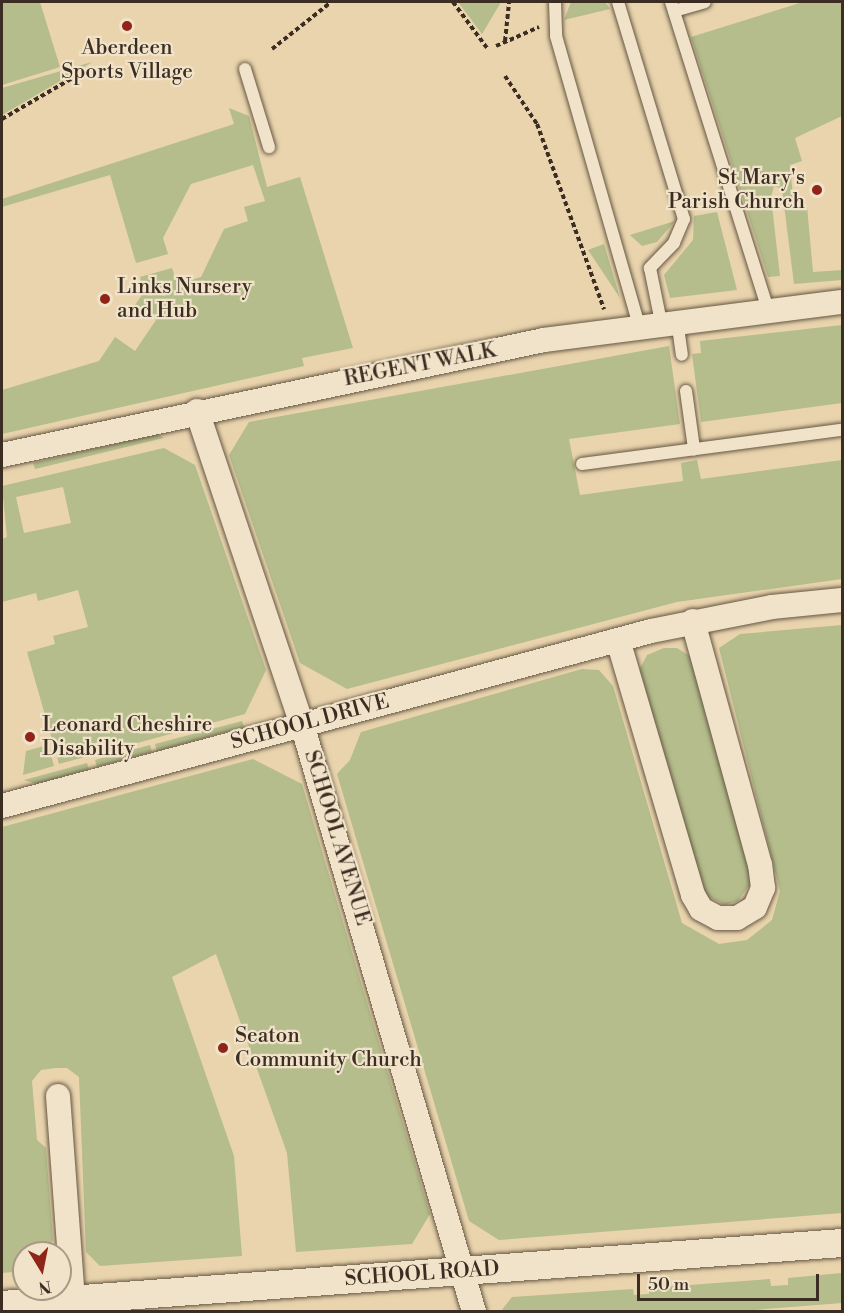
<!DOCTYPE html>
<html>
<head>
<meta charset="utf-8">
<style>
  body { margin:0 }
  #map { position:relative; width:844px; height:1313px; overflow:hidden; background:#e9d4ad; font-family:"Libre Bodoni",serif }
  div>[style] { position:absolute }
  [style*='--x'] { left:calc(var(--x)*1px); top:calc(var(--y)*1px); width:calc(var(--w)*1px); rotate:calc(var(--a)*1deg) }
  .green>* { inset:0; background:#b4bd8b }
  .path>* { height:4px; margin-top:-2px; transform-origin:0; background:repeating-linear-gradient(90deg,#3b2d21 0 4.5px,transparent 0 7.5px) }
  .roads { filter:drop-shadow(0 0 2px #665744) drop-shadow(0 0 2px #665744) }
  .service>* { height:12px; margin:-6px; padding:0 6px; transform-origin:6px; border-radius:6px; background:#f1e3ca }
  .minor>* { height:24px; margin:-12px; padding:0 12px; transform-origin:12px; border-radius:12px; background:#f1e3ca }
  .tertiary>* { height:28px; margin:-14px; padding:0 14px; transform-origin:14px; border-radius:14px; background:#f1e3ca }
  .dots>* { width:16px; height:16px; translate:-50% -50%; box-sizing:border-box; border:3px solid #f1e3ca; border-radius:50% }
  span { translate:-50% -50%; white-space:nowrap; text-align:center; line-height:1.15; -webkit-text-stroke:4.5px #f1e3ca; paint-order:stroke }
  .poi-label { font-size:21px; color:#3b2d21 }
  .right { translate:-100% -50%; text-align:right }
  .left { translate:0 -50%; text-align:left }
  .street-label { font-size:21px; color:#3b2d21 }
  .frame { position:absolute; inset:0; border:3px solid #3b2d21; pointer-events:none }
  .north { position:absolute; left:12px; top:1241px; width:60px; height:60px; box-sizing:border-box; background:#f1e3ca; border:2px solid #a89a86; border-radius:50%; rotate:170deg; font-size:16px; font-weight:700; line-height:24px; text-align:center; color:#3b2d21 }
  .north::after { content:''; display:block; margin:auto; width:21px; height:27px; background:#8f2418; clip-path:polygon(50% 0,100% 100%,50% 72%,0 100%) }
  .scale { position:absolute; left:637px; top:1274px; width:182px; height:27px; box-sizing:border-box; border:3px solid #3b2d21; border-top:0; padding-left:8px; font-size:18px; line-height:21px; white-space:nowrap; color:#3b2d21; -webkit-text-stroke:4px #f1e3ca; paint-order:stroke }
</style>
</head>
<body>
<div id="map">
  <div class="green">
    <i style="clip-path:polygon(2px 2px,40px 2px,60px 67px,2px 85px)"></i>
    <i style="clip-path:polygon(458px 2px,501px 2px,482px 34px)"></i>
    <i style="clip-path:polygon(571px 2px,605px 2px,610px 9px,564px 20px)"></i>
    <i style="clip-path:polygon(803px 2px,842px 2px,842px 116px,795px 138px,802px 161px,790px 165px,794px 207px,807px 206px,813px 272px,842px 270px,842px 280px,794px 284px,782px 189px,774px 186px,771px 197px,780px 276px,768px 277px,691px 37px)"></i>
    <i style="clip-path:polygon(92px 62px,84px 67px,2px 115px,2px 88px)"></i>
    <i style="clip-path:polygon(229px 108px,249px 116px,267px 187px,300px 177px,353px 348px,302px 358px,304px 366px,2px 434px,2px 390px,99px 361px,115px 337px,135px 351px,156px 320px,135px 305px,144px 292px,140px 277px,172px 268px,177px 284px,201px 277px,224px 229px,248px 221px,244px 207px,265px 201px,253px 165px,191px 184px,163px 238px,168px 254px,136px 263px,110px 175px,2px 207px,2px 199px,234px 124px)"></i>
    <i style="clip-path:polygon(717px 212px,737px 290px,670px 298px,664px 275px,693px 240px,694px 216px)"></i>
    <i style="clip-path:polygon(675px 221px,657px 242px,642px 246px,630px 235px)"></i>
    <i style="clip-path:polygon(604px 244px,620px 298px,588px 250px)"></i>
    <i style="clip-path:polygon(842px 325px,842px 403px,701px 422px,692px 354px,701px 353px,700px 341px)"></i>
    <i style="clip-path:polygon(669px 346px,680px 424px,569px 439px,580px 495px,683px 481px,681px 463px,697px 460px,701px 479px,842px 460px,842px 579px,677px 602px,347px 689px,300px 663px,229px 455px,249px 422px)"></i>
    <i style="clip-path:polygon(157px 434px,164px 438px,35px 469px,33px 463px)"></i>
    <i style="clip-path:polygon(evenodd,164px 448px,195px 465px,266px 670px,245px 714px,59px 764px,27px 652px,55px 644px,53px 636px,88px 627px,78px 590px,38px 601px,36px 593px,2px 602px,2px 539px,7px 537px,2px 486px,164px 448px,63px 487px,71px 523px,24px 533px,16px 497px,63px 487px)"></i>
    <i style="clip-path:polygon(842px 625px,842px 1213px,499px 1240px,469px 1221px,337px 774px,350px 760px,361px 732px,582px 669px,599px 670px,613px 686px,682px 923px,719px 944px,747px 940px,772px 920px,780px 891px,719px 648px,740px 634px)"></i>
    <i style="clip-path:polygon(664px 648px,677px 648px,693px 658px,753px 880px,738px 901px,725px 905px,701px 893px,638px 672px,647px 655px)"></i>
    <i style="clip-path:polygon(242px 721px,244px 727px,157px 751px,155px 744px)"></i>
    <i style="clip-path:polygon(48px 745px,54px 766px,23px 775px,26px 751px)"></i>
    <i style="clip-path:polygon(150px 745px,152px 752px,97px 767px,95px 760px)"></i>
    <i style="clip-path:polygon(253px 759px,302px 784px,430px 1214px,412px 1244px,296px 1252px,287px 1153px,216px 954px,172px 977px,234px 1156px,242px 1256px,100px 1266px,86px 1252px,79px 1077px,67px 1068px,56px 1068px,41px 1070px,32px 1081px,37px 1140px,46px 1148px,53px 1240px,45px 1253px,24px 1253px,24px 1271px,2px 1273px,2px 827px)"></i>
    <i style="clip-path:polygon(87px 763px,89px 769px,37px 784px,24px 780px)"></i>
    <i style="clip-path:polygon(842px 1273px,842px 1303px,729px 1312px,501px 1311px,512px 1297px,633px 1289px,634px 1295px,649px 1294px,649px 1288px,770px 1279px,771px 1286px,788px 1285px,788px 1278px)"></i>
  </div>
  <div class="path">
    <i style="--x:453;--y:2;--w:57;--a:53.5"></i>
    <i style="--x:505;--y:41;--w:39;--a:-84"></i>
    <i style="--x:496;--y:46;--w:47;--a:-23.8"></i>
    <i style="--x:272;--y:49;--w:75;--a:-38.5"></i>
    <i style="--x:505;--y:76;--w:58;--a:56.3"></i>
    <i style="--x:537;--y:124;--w:197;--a:70.1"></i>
    <i style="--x:2;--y:119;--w:91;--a:-30.2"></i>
  </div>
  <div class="roads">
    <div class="service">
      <i style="--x:555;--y:2;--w:34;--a:88"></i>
      <i style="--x:556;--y:36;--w:301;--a:74"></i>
      <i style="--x:618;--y:2;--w:227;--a:73.1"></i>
      <i style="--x:684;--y:219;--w:26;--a:113"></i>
      <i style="--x:674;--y:243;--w:35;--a:134"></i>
      <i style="--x:650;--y:268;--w:55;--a:78.5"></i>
      <i style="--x:671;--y:2;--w:322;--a:72.5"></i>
      <i style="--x:674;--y:11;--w:32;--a:-16"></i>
      <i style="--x:245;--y:69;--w:82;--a:72.9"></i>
      <i style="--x:677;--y:320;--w:35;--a:82"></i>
      <i style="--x:686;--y:391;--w:59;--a:82.1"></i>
      <i style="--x:582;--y:464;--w:262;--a:-7.5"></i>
    </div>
    <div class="minor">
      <i style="--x:197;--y:411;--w:330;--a:71.5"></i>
      <i style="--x:302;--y:724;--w:613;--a:73.69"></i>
      <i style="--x:2;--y:455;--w:554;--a:-11.98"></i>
      <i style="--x:544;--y:340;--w:300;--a:-7.3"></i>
      <i style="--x:618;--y:640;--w:266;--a:73.6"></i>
      <i style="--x:693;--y:895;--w:16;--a:60"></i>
      <i style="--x:701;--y:909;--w:19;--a:28"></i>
      <i style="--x:718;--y:918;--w:19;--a:0"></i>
      <i style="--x:737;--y:918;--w:21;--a:-31"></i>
      <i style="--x:755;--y:907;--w:21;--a:-67"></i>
      <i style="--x:763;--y:888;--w:23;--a:-97"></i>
      <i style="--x:760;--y:865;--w:253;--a:-105.4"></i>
      <i style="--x:2;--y:806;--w:672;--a:-15.09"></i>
      <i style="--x:651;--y:631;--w:123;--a:-11.2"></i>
      <i style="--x:772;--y:607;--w:70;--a:-5.7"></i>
      <i style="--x:58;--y:1096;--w:204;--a:85.8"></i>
    </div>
    <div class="tertiary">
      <i style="--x:2;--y:1305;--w:842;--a:-4.22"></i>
    </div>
  </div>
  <div class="dots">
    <i style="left:127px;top:26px;background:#8f2418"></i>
    <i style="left:817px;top:190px;background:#8f2418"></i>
    <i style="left:105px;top:299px;background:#8f2418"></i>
    <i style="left:30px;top:737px;background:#8f2418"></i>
    <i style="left:223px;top:1048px;background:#8f2418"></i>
  </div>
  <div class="poi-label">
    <span style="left:127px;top:60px">Aberdeen<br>Sports Village</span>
    <span class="right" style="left:805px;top:190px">St Mary's<br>Parish Church</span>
    <span class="left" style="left:117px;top:299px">Links Nursery<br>and Hub</span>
    <span class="left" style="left:42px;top:737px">Leonard Cheshire<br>Disability</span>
    <span class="left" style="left:235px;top:1048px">Seaton<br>Community Church</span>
  </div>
  <div class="street-label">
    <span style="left:420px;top:365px;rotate:-11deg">REGENT WALK</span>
    <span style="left:310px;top:722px;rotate:-15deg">SCHOOL DRIVE</span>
    <span style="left:337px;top:838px;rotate:73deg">SCHOOL AVENUE</span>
    <span style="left:422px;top:1274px;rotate:-4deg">SCHOOL ROAD</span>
  </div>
  <div class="frame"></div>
  <div class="north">N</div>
  <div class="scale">50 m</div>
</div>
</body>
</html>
